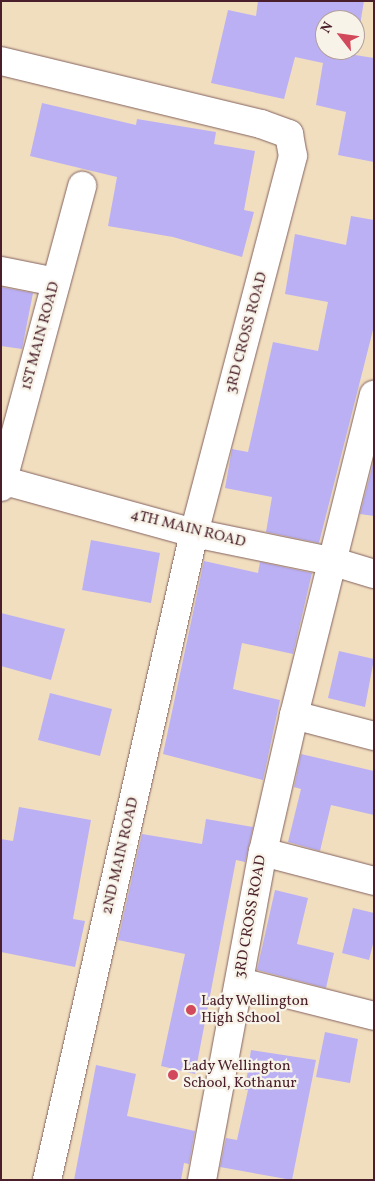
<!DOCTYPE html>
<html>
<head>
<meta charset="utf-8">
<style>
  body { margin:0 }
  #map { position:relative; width:375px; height:1181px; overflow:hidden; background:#f1debf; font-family:Vollkorn,serif }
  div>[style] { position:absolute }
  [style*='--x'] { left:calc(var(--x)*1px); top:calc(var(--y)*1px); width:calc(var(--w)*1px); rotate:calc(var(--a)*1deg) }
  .building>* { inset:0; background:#bbb0f4 }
  .roads { filter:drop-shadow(0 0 1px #84625f) drop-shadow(0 0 1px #84625f) }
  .minor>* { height:28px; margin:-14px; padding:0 14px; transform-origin:14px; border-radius:14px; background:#fff }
  .dots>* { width:14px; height:14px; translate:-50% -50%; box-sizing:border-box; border:2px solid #f7f3e8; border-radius:50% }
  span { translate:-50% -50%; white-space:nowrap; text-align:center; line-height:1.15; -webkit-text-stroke:4.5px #f7f3e8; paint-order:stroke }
  .street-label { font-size:15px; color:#4a1f2b }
  .poi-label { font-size:15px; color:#4a1f2b }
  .left { translate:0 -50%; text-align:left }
  .frame { position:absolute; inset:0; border:2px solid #4a1f2b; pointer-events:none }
  .north { position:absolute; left:315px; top:10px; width:50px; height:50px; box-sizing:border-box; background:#f7f3e8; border:1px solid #b29e9c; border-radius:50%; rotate:300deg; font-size:14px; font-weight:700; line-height:20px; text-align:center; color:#4a1f2b }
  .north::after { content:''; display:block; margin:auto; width:18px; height:22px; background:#d1495b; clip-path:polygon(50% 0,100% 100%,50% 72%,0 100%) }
</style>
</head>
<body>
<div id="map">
  <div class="building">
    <i style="clip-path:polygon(evenodd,258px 1px,364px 1px,355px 55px,374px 58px,374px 162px,338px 155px,346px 112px,316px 105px,323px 63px,295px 57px,284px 99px,211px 83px,228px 10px,256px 16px,258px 1px,325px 20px,355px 20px,355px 50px,325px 50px,325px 20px)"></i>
    <i style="clip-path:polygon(42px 103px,136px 125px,137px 119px,216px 132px,214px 144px,255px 151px,244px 210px,254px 212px,242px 257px,173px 237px,108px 226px,117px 177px,30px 156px)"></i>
    <i style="clip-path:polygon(351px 216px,374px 220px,374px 326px,319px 543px,266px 532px,272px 497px,225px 488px,232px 449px,248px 452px,273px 342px,318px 351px,328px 302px,285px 294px,295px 234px,346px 245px)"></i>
    <i style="clip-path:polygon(1px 287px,33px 293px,22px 349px,1px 346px)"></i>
    <i style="clip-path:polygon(374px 460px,374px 516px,360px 514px)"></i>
    <i style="clip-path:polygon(91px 540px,160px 553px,151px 603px,82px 590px)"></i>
    <i style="clip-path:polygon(204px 561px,258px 573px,260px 562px,312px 573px,293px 654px,242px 643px,233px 689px,280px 700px,263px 780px,163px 754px)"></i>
    <i style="clip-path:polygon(1px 613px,65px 629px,51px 680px,1px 666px)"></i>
    <i style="clip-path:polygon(339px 651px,374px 659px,365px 707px,328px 698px)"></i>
    <i style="clip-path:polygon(50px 693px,112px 709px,100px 756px,38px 740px)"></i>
    <i style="clip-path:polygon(301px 754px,374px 771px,374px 815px,331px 805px,320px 851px,288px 842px,301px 789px,294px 787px)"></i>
    <i style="clip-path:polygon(19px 807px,91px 820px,73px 919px,85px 921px,75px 967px,1px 952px,1px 839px,13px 841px)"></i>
    <i style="clip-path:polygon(206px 819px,253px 827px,245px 862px,236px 860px,195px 1074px,161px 1066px,185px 954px,118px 940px,142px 834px,202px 844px)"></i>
    <i style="clip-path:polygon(275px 890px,308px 898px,297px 944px,334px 953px,326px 988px,257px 970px)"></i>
    <i style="clip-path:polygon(353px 908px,374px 913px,374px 940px,369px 960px,342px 953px)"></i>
    <i style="clip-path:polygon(325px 1032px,358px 1039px,350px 1083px,316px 1077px)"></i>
    <i style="clip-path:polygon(251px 1050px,316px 1060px,292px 1180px,220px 1167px,226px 1138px,237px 1140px,248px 1090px,245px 1090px)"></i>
    <i style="clip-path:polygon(96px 1065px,136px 1074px,127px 1116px,195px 1131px,189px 1164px,184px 1163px,181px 1180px,74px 1180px)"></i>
  </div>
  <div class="roads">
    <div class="minor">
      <i style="--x:1;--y:61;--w:268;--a:13.6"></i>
      <i style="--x:261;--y:124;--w:30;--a:20"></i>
      <i style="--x:289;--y:134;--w:22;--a:80"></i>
      <i style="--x:293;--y:156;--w:390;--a:104.7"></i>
      <i style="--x:194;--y:533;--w:663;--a:102.8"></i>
      <i style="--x:1;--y:271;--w:56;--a:11.3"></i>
      <i style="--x:1;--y:480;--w:200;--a:15.4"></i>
      <i style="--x:194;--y:533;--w:140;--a:11.6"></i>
      <i style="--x:331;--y:561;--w:45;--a:16.8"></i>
      <i style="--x:1;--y:487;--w:312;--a:-74.9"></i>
      <i style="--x:294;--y:715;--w:83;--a:14.7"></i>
      <i style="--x:263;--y:852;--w:115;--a:14.6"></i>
      <i style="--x:240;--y:982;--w:138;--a:14.2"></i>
      <i style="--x:202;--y:1180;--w:334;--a:-79.5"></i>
      <i style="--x:263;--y:852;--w:140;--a:-77.2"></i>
      <i style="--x:294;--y:715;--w:330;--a:-76"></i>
    </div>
  </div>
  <div class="dots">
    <i style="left:191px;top:1010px;background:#d1495b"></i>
    <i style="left:173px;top:1075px;background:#d1495b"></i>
  </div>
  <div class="street-label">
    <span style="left:247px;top:333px;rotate:-75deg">3RD CROSS ROAD</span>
    <span style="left:41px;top:336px;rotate:-75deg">1ST MAIN ROAD</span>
    <span style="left:188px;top:529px;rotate:14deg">4TH MAIN ROAD</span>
    <span style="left:121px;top:856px;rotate:-77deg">2ND MAIN ROAD</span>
    <span style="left:251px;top:917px;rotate:-80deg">3RD CROSS ROAD</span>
  </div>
  <div class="poi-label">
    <span class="left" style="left:201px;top:1010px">Lady Wellington<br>High School</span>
    <span class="left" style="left:183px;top:1075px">Lady Wellington<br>School, Kothanur</span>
  </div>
  <div class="frame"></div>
  <div class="north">N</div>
</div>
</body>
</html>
